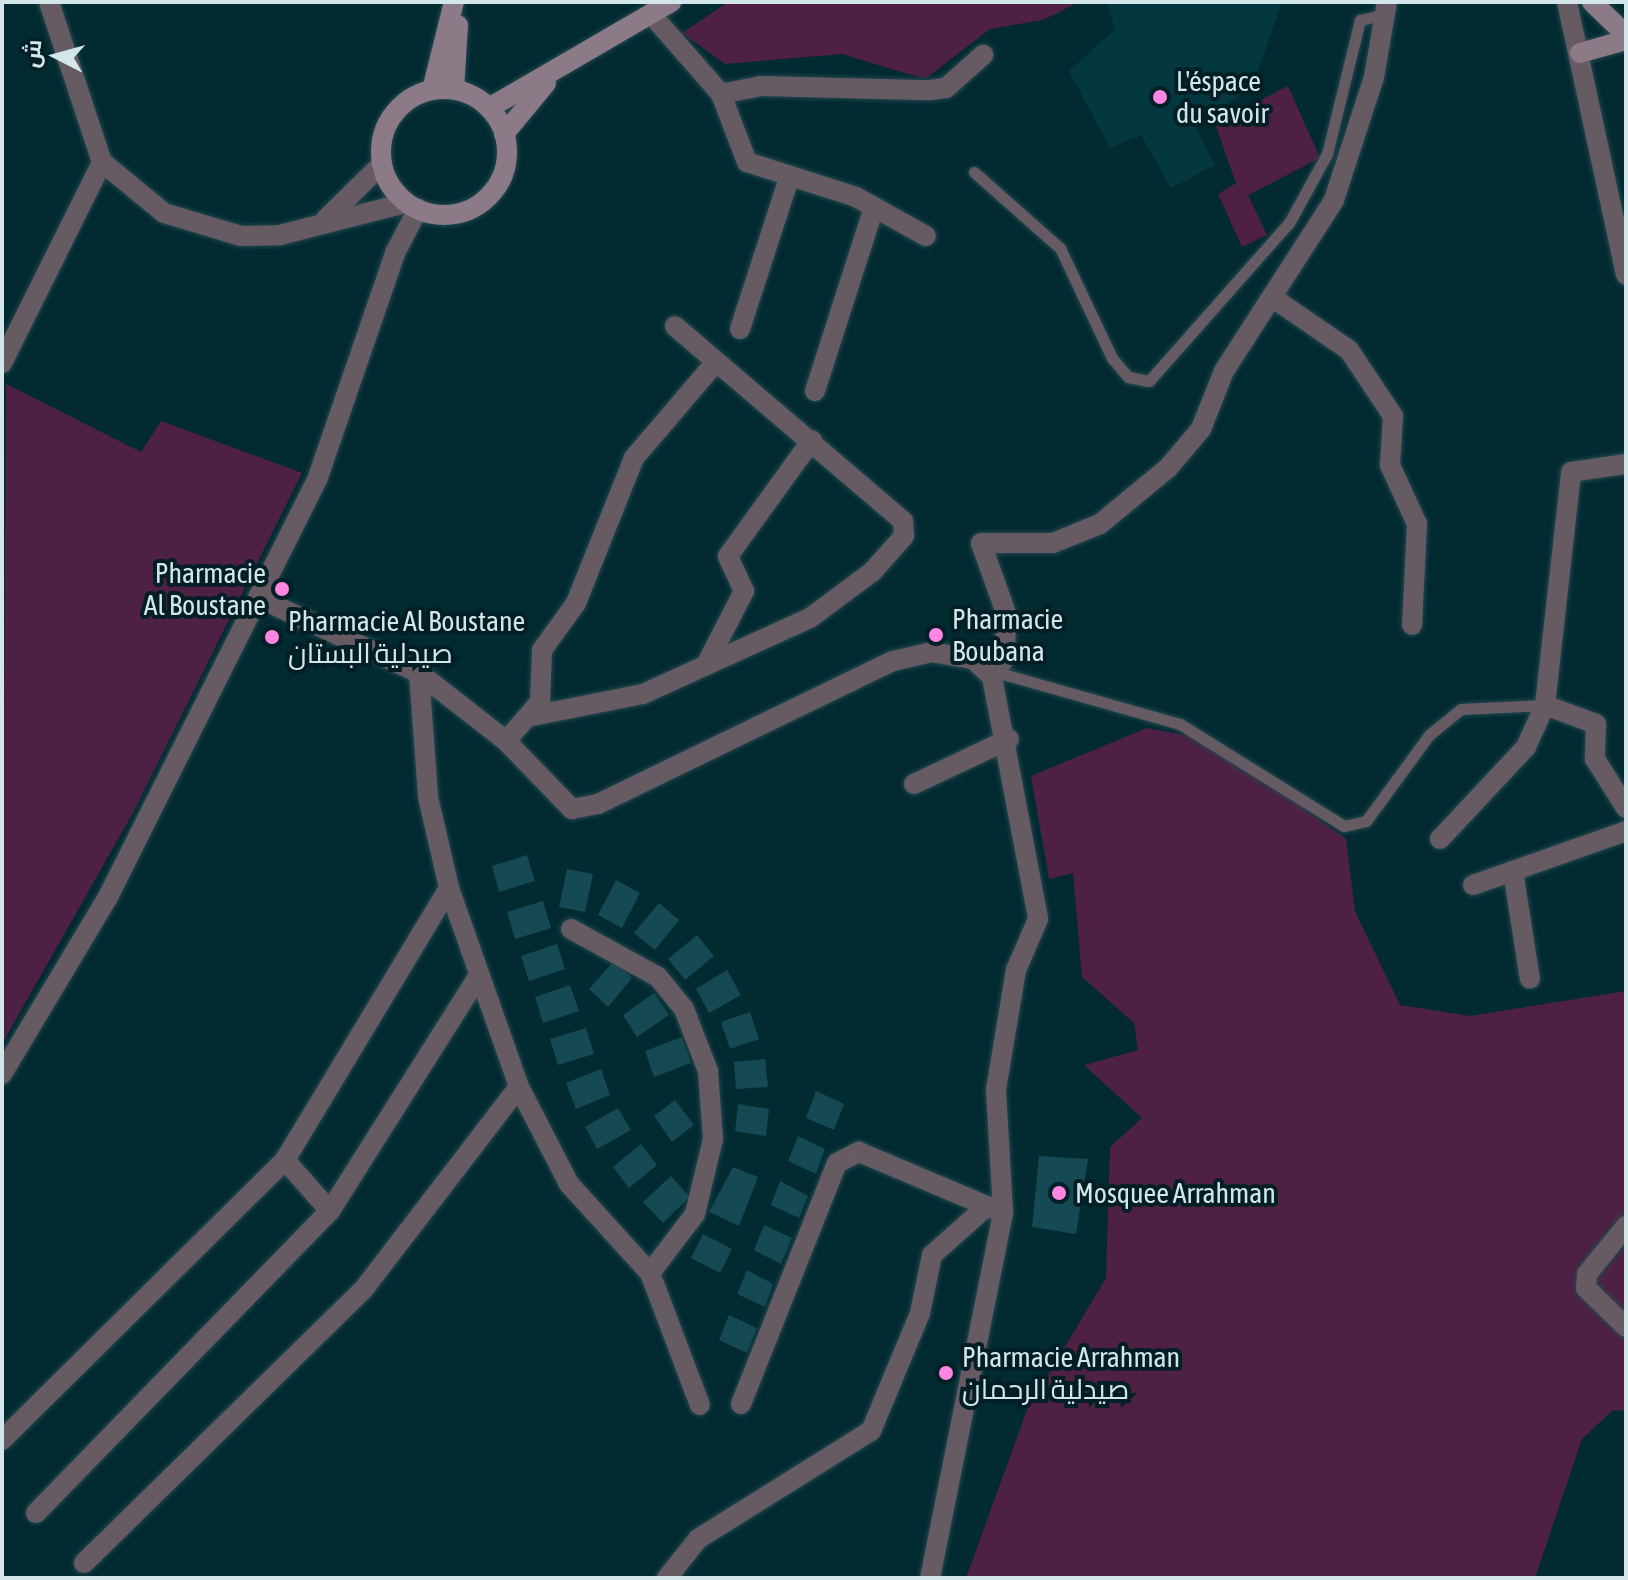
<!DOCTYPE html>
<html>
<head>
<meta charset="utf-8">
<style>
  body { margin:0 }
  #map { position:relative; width:1628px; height:1580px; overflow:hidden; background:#022a31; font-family:"Asap Condensed",Cairo,sans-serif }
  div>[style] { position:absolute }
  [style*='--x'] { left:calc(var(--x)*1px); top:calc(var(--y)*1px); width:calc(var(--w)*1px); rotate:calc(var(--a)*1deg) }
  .built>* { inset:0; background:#043840 }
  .green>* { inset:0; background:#4e2144 }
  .building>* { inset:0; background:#154a54 }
  .roads { filter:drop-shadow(0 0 2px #23484f) drop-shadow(0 0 2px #23484f) }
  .service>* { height:11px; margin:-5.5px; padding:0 5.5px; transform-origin:5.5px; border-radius:5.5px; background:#675b63 }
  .minor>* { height:20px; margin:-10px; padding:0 10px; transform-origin:10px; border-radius:10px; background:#675b63 }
  .tertiary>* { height:20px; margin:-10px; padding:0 10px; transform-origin:10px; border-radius:10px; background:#675b63 }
  .secondary>* { height:20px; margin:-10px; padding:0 10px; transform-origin:10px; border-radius:10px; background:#8c7a87 }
  .secondary>.ring { margin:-10px; padding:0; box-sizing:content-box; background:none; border:20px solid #8c7a87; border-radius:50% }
  .dots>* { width:22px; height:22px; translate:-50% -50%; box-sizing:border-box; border:4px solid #031f25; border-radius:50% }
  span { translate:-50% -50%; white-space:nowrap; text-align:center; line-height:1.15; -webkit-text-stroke:8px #031f25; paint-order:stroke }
  .poi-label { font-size:28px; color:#d3e7eb }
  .left { translate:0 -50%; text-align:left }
  .right { translate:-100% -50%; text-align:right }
  .frame { position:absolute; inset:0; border:4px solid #d3e7eb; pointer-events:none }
  .north { position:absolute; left:16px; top:16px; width:80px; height:80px; -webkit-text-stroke:6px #031f25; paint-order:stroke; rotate:276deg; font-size:22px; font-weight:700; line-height:32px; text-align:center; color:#d3e7eb }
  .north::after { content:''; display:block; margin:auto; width:28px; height:36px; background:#d3e7eb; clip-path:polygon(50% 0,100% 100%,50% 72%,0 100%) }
</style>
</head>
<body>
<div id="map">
  <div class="built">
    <i style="clip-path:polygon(1107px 2px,1282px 2px,1253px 85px,1207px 119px,1198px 110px,1189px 115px,1215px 165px,1171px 188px,1141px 135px,1110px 148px,1069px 71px,1115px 29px)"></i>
  </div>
  <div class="green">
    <i style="clip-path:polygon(728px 2px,1079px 2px,1043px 20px,990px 29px,925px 79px,842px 54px,725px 64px,682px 33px)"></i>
    <i style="clip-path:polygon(1288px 86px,1320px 158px,1248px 195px,1267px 235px,1242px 247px,1218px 194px,1236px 183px,1215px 124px)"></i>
    <i style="clip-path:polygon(6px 384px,141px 452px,161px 421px,302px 473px,134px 811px,2px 1044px)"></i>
    <i style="clip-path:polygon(1147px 728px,1210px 740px,1346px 839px,1355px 911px,1400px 1005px,1470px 1016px,1626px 991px,1626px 1411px,1613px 1410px,1582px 1439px,1535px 1578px,966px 1578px,1027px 1410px,1106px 1278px,1110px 1147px,1142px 1118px,1084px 1065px,1138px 1050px,1134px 1023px,1082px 977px,1073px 873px,1049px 879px,1031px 776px)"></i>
  </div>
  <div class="building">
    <i style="clip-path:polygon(527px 855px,535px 881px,499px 892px,492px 866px)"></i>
    <i style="clip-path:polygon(567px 869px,593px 874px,585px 912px,559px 907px)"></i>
    <i style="clip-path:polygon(616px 880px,640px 893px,622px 928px,598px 915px)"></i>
    <i style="clip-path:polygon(543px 901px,551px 928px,515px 939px,507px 912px)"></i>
    <i style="clip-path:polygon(659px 903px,679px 920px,655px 950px,634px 933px)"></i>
    <i style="clip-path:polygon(697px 935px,714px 956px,685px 980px,668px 959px)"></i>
    <i style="clip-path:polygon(557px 944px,565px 969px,529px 981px,521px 956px)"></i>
    <i style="clip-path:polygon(614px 961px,632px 978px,608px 1007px,589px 989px)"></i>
    <i style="clip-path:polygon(727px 970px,741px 995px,709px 1013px,696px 989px)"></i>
    <i style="clip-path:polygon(570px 985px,579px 1011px,543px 1023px,535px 997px)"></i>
    <i style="clip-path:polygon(654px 993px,669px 1015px,637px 1037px,623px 1015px)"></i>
    <i style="clip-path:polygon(750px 1012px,759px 1039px,730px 1049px,721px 1022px)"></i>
    <i style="clip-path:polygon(586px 1028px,594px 1054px,558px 1065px,550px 1039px)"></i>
    <i style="clip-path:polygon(682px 1037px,691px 1063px,654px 1077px,645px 1051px)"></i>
    <i style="clip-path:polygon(765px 1059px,768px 1087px,736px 1089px,734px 1062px)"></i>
    <i style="clip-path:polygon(601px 1069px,610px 1095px,576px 1109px,566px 1083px)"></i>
    <i style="clip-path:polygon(816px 1091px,844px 1104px,834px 1130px,806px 1118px)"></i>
    <i style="clip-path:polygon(675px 1100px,694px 1125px,672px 1142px,654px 1116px)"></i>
    <i style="clip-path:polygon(738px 1104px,769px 1109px,766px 1136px,735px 1131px)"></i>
    <i style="clip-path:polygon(618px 1108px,631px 1130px,597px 1149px,585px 1127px)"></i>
    <i style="clip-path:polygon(798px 1136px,825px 1149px,816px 1174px,788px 1161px)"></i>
    <i style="clip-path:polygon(641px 1144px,657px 1165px,629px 1188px,613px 1167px)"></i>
    <i style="clip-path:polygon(1039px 1156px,1088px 1159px,1076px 1234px,1032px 1227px)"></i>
    <i style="clip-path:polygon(733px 1167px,758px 1177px,739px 1226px,709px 1212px)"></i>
    <i style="clip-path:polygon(671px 1176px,690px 1197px,663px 1223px,643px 1202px)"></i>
    <i style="clip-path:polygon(780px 1181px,808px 1196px,799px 1218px,771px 1205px)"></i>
    <i style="clip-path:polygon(764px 1225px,792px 1238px,781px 1264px,754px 1250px)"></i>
    <i style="clip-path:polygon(703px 1234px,732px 1249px,720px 1273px,691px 1258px)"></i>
    <i style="clip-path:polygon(747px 1270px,773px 1284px,765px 1307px,737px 1294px)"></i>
    <i style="clip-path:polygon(729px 1315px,757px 1328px,747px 1353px,719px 1340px)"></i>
  </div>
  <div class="roads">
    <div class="service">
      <i style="--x:974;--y:172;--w:115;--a:41.5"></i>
      <i style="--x:1060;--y:248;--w:122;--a:64.7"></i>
      <i style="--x:1112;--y:358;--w:25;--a:50"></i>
      <i style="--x:1128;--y:377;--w:21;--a:11"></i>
      <i style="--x:1149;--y:381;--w:211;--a:-48.5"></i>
      <i style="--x:1289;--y:223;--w:79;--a:-61.2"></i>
      <i style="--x:1327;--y:154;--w:138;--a:-76.2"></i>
      <i style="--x:1360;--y:20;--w:26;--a:-13"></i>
      <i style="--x:996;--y:672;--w:191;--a:15.8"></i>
      <i style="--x:1180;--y:724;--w:193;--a:31.9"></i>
      <i style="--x:1344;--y:826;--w:23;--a:-13"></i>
      <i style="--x:1366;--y:821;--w:107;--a:-53.8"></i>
      <i style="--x:1429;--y:735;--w:41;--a:-39.1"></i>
      <i style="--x:1461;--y:709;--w:84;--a:-2.7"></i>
    </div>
    <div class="minor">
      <i style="--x:1567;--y:2;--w:279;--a:77.8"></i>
      <i style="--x:651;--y:14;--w:106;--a:48.8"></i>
      <i style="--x:721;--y:94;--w:73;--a:69.1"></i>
      <i style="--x:747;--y:162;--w:114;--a:17.8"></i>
      <i style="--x:856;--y:197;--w:80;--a:29.1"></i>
      <i style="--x:721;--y:94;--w:41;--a:-11.3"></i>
      <i style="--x:761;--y:86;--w:169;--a:1.4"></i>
      <i style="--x:930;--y:90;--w:16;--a:-7"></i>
      <i style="--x:946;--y:88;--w:50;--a:-41.7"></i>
      <i style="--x:1273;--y:298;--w:92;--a:34.4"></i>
      <i style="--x:1349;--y:350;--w:79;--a:56.3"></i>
      <i style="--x:1393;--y:416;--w:49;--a:93.5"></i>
      <i style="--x:1390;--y:465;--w:65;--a:65.4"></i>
      <i style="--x:1417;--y:524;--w:101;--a:92.8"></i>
      <i style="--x:740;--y:329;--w:156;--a:-72"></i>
      <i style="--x:2;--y:363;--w:225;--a:-63.5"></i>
      <i style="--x:815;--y:391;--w:193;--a:-72.2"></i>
      <i style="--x:259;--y:598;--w:177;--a:25.1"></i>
      <i style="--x:419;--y:673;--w:110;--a:38"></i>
      <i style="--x:506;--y:741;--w:95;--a:45.9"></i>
      <i style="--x:572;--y:809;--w:26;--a:-11"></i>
      <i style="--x:598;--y:804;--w:328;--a:-25.9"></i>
      <i style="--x:893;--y:661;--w:39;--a:-13"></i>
      <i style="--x:931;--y:652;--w:43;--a:9.5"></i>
      <i style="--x:973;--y:659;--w:26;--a:43"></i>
      <i style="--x:992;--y:677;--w:246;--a:79.2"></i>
      <i style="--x:1038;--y:919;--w:56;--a:113.3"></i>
      <i style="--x:1016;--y:970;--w:122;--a:99.5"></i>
      <i style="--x:996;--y:1090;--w:123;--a:86.7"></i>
      <i style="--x:1003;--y:1213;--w:372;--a:101.3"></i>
      <i style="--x:707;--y:663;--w:81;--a:-62.8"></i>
      <i style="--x:744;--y:591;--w:38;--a:-115"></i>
      <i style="--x:728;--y:556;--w:143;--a:-54.1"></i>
      <i style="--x:419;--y:673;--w:124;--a:85.8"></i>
      <i style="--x:428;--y:797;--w:93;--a:77"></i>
      <i style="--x:449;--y:888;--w:211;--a:70.6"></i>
      <i style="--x:519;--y:1087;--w:109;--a:62.7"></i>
      <i style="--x:569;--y:1184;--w:120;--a:47.7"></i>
      <i style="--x:650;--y:1273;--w:141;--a:69.3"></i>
      <i style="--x:992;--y:677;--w:23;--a:-56"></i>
      <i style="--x:1005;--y:658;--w:45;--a:-88.7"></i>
      <i style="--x:1006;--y:613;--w:74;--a:-109.7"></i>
      <i style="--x:981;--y:543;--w:72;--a:0"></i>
      <i style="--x:1053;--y:543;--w:51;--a:-22"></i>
      <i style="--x:1100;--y:524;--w:88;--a:-39.5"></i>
      <i style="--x:1168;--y:468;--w:51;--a:-49.8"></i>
      <i style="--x:1201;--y:429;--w:62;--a:-68.4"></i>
      <i style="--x:1224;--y:371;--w:203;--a:-57.2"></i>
      <i style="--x:1334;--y:200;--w:129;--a:-72"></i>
      <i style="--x:1374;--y:77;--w:76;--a:-80.2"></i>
      <i style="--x:1545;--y:705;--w:54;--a:20.4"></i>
      <i style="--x:1596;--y:724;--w:35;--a:92"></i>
      <i style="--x:1595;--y:759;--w:58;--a:57.7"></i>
      <i style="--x:532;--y:716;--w:113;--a:-11.2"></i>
      <i style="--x:643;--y:694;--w:183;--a:-24.5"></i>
      <i style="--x:810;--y:618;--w:77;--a:-36.6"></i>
      <i style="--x:872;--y:572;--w:48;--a:-48.4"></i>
      <i style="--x:904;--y:536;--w:15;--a:-94"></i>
      <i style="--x:903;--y:521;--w:300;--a:-139.5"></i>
      <i style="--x:506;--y:741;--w:52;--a:-48.9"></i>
      <i style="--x:540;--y:702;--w:52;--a:-87.8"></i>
      <i style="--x:542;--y:650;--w:58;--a:-54.1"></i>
      <i style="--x:576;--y:603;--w:156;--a:-68.2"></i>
      <i style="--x:634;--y:458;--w:126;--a:-49.5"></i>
      <i style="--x:914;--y:784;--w:105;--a:-25.3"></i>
      <i style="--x:1440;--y:839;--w:126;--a:-46.9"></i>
      <i style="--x:1526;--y:747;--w:46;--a:-65.7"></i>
      <i style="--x:1545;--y:705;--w:234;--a:-83.6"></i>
      <i style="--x:1571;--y:472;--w:56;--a:-8.3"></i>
      <i style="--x:1513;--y:871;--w:109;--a:81.1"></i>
      <i style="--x:1473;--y:885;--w:162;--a:-19.4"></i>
      <i style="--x:571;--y:929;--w:99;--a:28.9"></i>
      <i style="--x:658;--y:977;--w:41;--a:50.9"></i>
      <i style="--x:684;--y:1009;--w:66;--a:68.8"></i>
      <i style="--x:708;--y:1071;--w:68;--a:85.8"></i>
      <i style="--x:713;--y:1139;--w:77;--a:103.5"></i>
      <i style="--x:695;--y:1214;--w:74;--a:127.3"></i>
      <i style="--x:2;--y:1074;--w:206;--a:-59.1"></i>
      <i style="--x:108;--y:897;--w:466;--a:-63.4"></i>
      <i style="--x:317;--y:480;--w:240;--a:-71"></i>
      <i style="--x:395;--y:253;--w:50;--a:-62.4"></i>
      <i style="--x:285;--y:1160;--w:68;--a:48.6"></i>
      <i style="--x:1626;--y:1226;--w:62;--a:129.1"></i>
      <i style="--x:1587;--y:1274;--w:14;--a:94"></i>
      <i style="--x:1586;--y:1288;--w:56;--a:44.3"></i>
      <i style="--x:741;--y:1404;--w:259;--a:-68.3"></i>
      <i style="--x:837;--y:1163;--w:25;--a:-27"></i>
      <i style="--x:859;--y:1152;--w:149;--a:22.9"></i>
      <i style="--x:2;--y:1440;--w:398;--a:-44.7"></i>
      <i style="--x:285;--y:1160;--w:318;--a:-58.9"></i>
      <i style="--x:36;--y:1513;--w:421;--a:-45.8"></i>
      <i style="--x:330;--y:1211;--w:279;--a:-57.7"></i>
      <i style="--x:84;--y:1563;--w:390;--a:-44.4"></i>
      <i style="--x:363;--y:1290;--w:256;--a:-52.5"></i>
      <i style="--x:667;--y:1578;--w:50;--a:-51.5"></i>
      <i style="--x:698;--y:1539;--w:204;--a:-32"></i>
      <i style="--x:871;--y:1431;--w:128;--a:-67.4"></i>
      <i style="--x:920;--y:1313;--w:59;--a:-78.3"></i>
      <i style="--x:932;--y:1255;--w:72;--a:-41.6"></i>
    </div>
    <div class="tertiary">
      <i style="--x:49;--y:2;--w:169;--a:71.7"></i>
      <i style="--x:102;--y:162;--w:80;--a:39.4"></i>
      <i style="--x:164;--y:213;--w:80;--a:16.6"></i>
      <i style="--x:241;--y:236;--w:39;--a:-1"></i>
      <i style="--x:280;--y:235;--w:130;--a:-14.3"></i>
      <i style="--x:326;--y:219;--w:78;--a:-44.5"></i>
    </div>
    <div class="secondary">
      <i style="--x:1592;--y:2;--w:47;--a:44.1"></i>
      <i style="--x:1580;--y:53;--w:48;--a:-15.8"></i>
      <i style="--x:454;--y:89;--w:64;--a:-86.4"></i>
      <i class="ring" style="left:381px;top:89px;width:106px;height:106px"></i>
      <i style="--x:432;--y:90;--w:91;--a:-76"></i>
      <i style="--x:489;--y:108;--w:211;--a:-30.2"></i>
      <i style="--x:504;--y:134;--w:66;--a:-50.5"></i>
    </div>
  </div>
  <div class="dots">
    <i style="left:1160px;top:97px;background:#fd86e2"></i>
    <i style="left:282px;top:589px;background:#fd86e2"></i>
    <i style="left:936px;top:635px;background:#fd86e2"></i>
    <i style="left:272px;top:637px;background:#fd86e2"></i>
    <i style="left:1059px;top:1193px;background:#fd86e2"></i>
    <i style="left:946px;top:1373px;background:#fd86e2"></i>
  </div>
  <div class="poi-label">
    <span class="left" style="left:1176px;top:97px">L'éspace<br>du savoir</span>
    <span class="right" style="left:266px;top:589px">Pharmacie<br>Al Boustane</span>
    <span class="left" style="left:952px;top:635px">Pharmacie<br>Boubana</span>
    <span class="left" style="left:288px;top:637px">Pharmacie Al Boustane<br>صيدلية البستان</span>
    <span class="left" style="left:1075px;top:1193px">Mosquee Arrahman</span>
    <span class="left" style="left:962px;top:1373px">Pharmacie Arrahman<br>صيدلية الرحمان</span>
  </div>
  <div class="frame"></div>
  <div class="north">ش</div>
</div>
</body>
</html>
